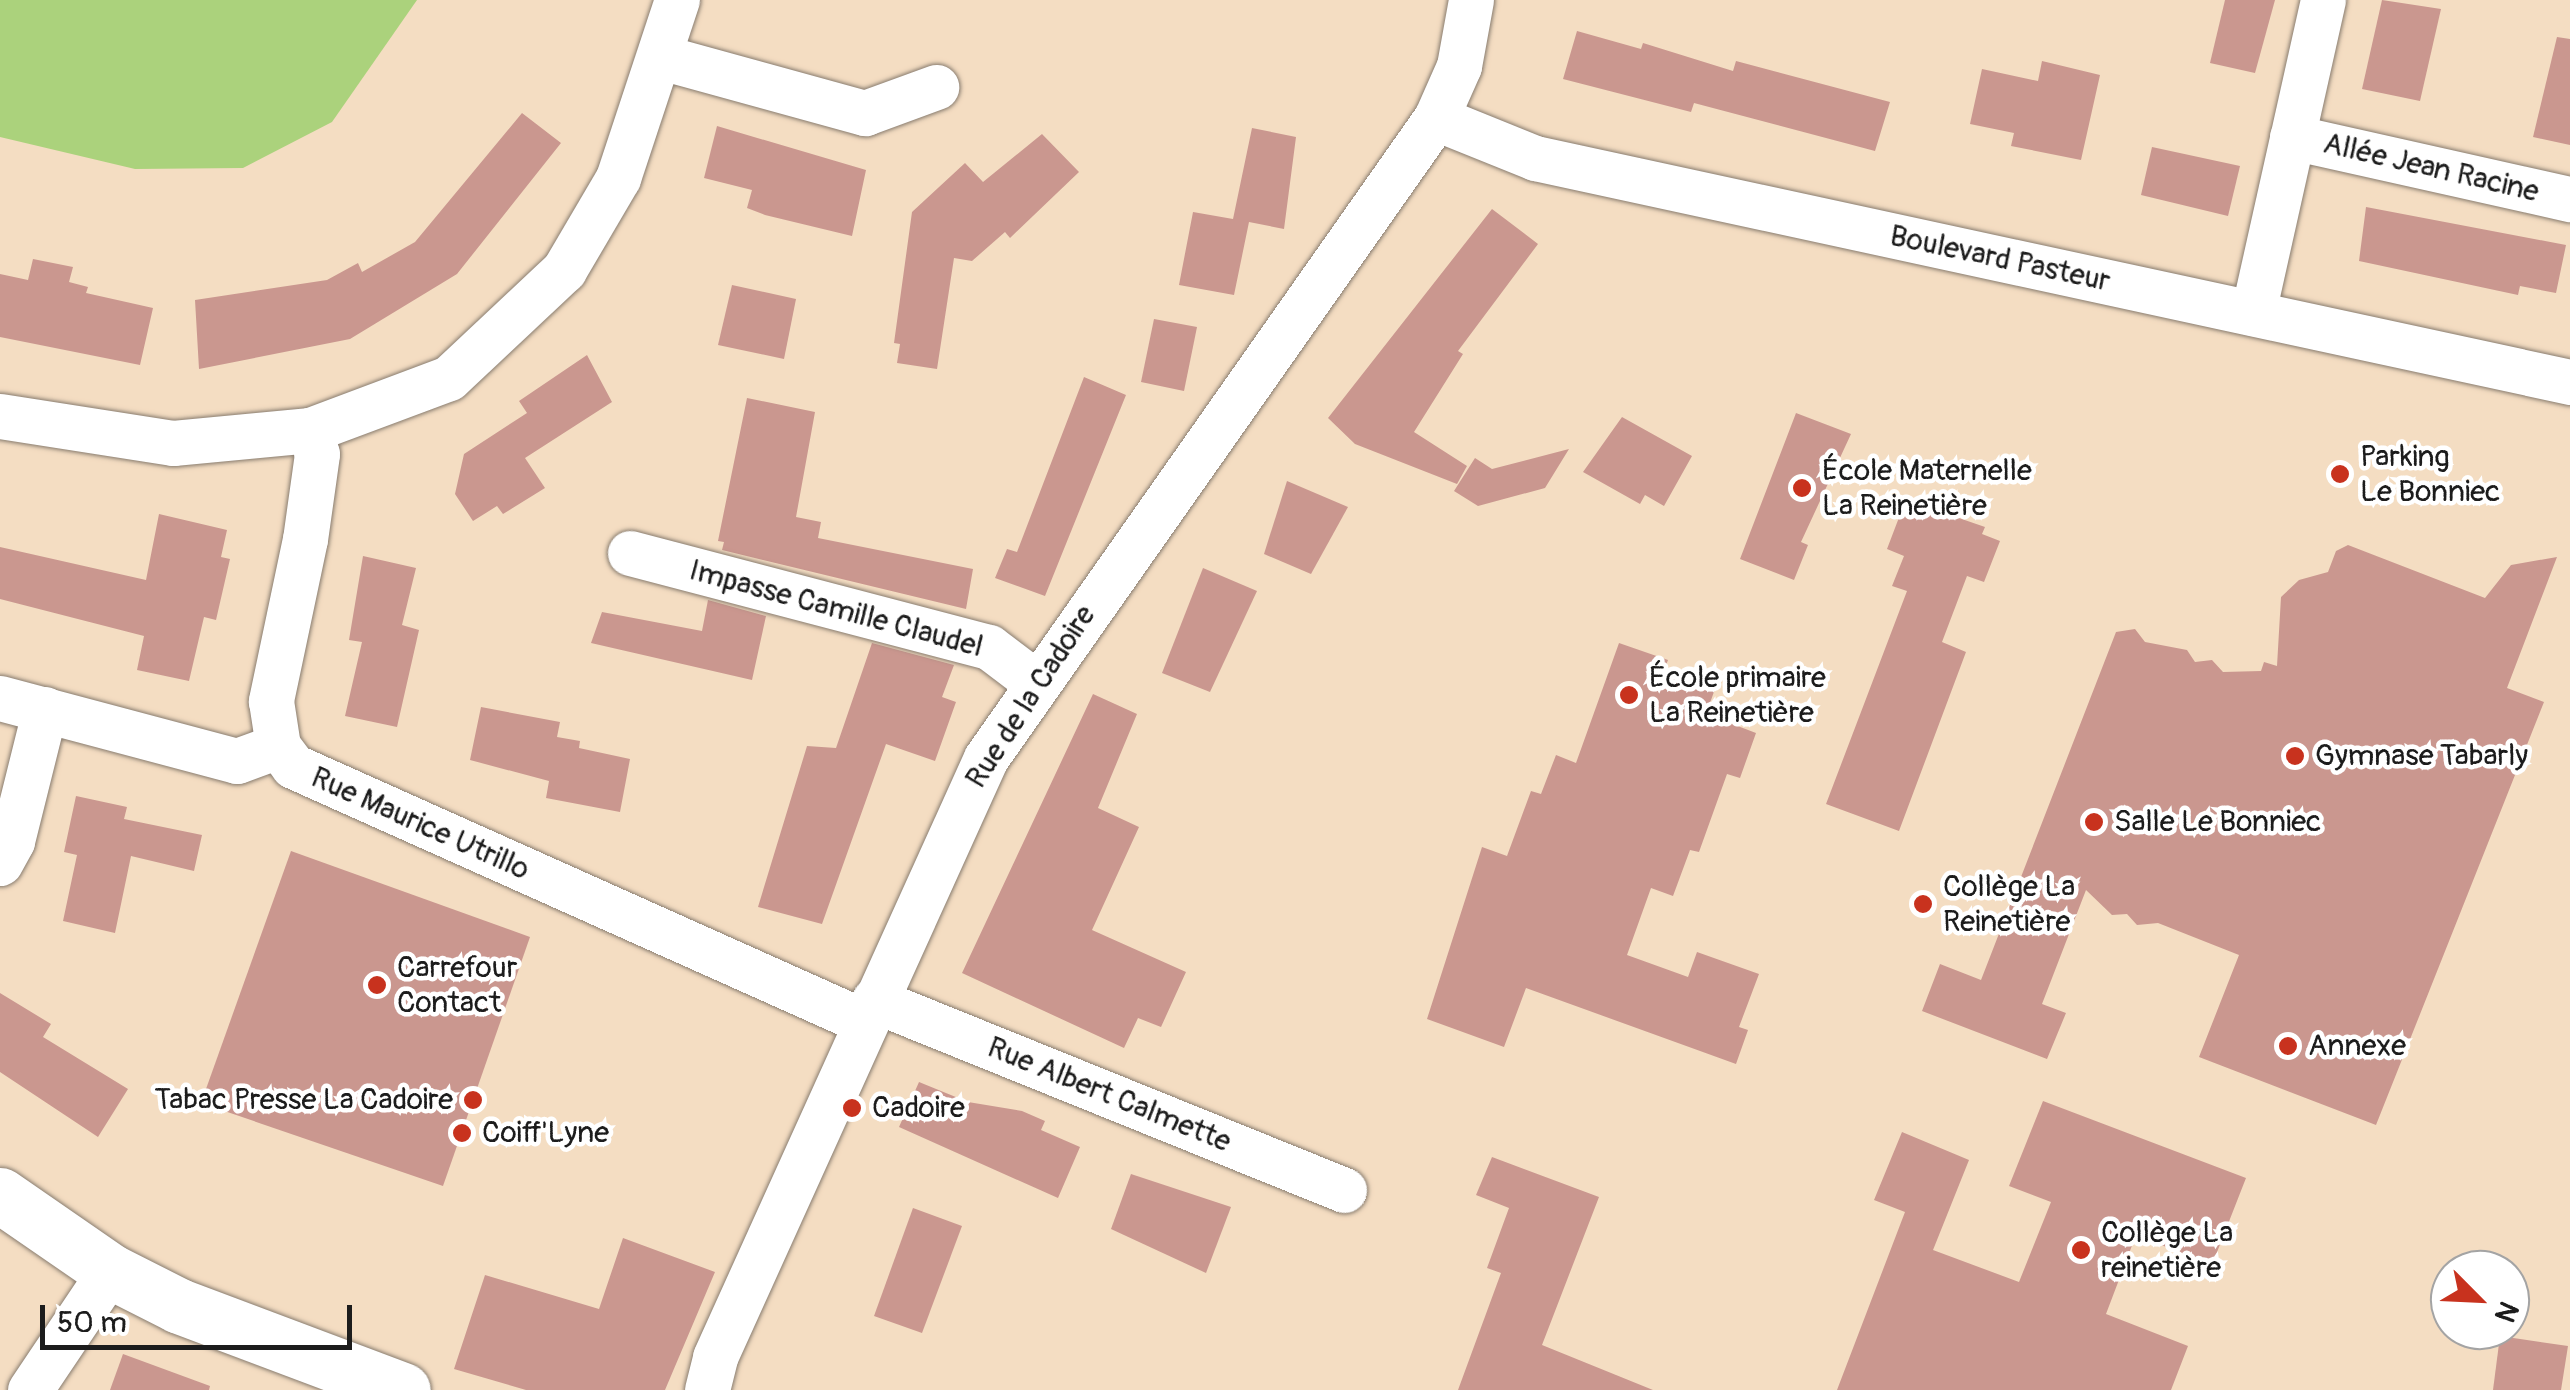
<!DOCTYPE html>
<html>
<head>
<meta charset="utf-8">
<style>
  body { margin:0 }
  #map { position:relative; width:2570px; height:1390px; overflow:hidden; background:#f4ddc2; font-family:Pangolin,sans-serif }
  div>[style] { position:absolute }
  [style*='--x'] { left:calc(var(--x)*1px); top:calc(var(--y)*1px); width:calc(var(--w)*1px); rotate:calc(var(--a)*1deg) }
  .green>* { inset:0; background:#abd27c }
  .building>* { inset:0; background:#ca978f }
  .roads { filter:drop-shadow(0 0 2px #887c6f) drop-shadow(0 0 2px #887c6f) }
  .minor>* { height:45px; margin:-22.5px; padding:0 22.5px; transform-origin:22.5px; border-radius:22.5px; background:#fff }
  .tertiary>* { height:55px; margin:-27.5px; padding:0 27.5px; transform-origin:27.5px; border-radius:27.5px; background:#fff }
  .dots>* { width:28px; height:28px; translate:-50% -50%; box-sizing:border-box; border:5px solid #fff; border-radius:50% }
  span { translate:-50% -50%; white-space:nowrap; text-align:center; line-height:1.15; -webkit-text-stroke:9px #fff; paint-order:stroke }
  .street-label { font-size:30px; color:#1c1c1c }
  .poi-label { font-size:30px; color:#1c1c1c }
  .left { translate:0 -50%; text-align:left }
  .right { translate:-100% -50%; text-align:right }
  .north { position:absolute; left:2430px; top:1250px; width:100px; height:100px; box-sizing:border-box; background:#fff; border:2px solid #a4a4a4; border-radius:50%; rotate:114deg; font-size:28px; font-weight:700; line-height:40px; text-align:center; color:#1c1c1c }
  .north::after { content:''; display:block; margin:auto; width:35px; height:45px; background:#c8321e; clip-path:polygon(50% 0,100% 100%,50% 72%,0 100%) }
  .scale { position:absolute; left:40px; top:1305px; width:312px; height:45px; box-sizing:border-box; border:5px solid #1c1c1c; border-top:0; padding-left:12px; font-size:30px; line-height:35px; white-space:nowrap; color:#1c1c1c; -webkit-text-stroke:8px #fff; paint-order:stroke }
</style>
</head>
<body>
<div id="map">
  <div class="green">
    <i style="clip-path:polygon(0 0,417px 0,332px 122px,243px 168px,135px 169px,0 137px)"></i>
  </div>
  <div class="building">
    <i style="clip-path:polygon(2225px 0,2275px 0,2255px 73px,2210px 63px)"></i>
    <i style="clip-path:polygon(2382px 0,2441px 9px,2420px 101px,2362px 89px)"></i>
    <i style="clip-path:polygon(1577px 31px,1641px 49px,1643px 43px,1733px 71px,1736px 61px,1890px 102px,1875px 151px,1694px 103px,1691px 112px,1563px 79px)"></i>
    <i style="clip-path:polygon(2557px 37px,2570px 39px,2570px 145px,2533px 137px)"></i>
    <i style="clip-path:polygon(2042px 61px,2100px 75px,2081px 160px,2011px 146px,2014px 133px,1970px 124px,1982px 69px,2038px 81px)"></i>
    <i style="clip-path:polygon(522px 113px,561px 143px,457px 274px,350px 339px,199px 369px,195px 300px,327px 280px,358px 263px,362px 272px,415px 242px)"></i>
    <i style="clip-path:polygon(717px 126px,866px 170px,852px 236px,765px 215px,747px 208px,752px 190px,704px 178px)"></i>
    <i style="clip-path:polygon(1252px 128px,1296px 137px,1284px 229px,1249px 222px,1234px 295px,1179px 285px,1193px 212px,1233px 219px)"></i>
    <i style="clip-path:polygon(1042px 134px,1079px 172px,1010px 238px,1005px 232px,972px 261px,954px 258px,937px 369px,897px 363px,900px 344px,894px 343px,912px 212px,965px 163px,983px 182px)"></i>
    <i style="clip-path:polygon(2152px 147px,2240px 166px,2228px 216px,2141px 195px)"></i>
    <i style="clip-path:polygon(2366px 207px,2566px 245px,2556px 293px,2520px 286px,2518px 295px,2359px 261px)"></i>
    <i style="clip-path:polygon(1492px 209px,1538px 244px,1458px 351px,1463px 354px,1414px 432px,1467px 466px,1457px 484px,1355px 444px,1328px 418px)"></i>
    <i style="clip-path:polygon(33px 259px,73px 267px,69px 282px,88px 287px,86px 293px,153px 308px,140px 365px,0 337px,0 274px,28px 280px)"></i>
    <i style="clip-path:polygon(732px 285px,796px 299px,784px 359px,718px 345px)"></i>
    <i style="clip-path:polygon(1154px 319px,1197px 327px,1184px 391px,1141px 382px)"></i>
    <i style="clip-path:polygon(587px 355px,612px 402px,525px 458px,545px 488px,503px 514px,497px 506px,473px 521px,455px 494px,464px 454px,527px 413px,519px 401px)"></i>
    <i style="clip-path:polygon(1084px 377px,1126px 395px,1045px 596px,995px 578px,1007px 549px,1017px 552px)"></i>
    <i style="clip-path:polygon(747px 398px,815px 412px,796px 517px,821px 522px,818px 538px,973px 569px,966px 609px,722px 550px,724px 542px,718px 541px)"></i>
    <i style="clip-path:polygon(1796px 413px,1851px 434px,1801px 542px,1808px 545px,1794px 580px,1740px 559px)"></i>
    <i style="clip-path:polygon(1622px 417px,1692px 456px,1664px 506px,1645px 495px,1640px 504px,1583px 472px)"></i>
    <i style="clip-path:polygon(1569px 449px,1545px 488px,1478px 506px,1454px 491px,1475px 458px,1492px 469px)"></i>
    <i style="clip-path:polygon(1287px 481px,1348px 507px,1311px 574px,1264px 554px)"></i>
    <i style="clip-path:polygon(1924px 506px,1985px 527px,1982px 534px,2000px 541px,1984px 582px,1967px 576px,1942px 642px,1966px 652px,1899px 831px,1826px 804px,1907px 591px,1892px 586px,1904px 556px,1887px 549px,1903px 507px,1921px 514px)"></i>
    <i style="clip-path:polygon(159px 514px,227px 530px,221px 557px,230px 559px,216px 620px,204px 617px,189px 681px,137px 670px,144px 636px,0 599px,0 547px,146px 580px)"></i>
    <i style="clip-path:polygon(2348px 545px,2485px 598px,2511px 565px,2557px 557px,2507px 688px,2544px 702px,2376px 1125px,2199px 1057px,2239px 955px,2158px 923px,2137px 925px,2127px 914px,2112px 915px,2086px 890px,2042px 1004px,2066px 1013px,2047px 1059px,1922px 1011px,1940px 964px,1981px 980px,2116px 632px,2135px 629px,2145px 642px,2187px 650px,2195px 662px,2212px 660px,2223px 672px,2261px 671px,2264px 662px,2277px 666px,2281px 597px,2299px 580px,2328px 572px,2336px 551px)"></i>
    <i style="clip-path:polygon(363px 556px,416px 568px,402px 625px,419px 630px,397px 727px,345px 716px,362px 642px,349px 640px)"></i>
    <i style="clip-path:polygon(1203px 568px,1257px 591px,1210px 692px,1162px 673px)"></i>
    <i style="clip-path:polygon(708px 600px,766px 616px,752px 680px,591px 643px,602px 612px,702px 631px)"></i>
    <i style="clip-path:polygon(872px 643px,954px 665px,942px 697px,956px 702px,935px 761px,886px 744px,822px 924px,758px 907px,807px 746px,836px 748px)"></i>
    <i style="clip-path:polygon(1619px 643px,1668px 660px,1664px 670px,1715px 689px,1706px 714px,1756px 733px,1740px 778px,1727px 774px,1699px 852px,1690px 850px,1673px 896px,1651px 888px,1627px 955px,1688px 977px,1697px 952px,1759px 974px,1739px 1027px,1748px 1030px,1736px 1064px,1526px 988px,1504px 1047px,1427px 1019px,1482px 847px,1507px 856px,1531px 791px,1541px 794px,1556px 755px,1576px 763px)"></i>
    <i style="clip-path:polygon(1093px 694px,1137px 714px,1098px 808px,1139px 827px,1092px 930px,1186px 972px,1161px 1027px,1138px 1018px,1124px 1048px,962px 973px)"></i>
    <i style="clip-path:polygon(481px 707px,560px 722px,557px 737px,580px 741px,579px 748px,630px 759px,620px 812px,546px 798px,549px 781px,470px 760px)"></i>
    <i style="clip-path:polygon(76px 796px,127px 807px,124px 819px,202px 835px,194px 871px,131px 856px,115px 933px,63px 921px,77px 855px,64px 852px)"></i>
    <i style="clip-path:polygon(291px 851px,530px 937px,443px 1186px,201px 1103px)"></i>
    <i style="clip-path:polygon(0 993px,51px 1024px,43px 1037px,128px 1089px,98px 1137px,0 1072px)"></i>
    <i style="clip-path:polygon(919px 1082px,968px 1102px,1022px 1111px,1045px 1121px,1041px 1130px,1080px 1147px,1058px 1198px,899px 1127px)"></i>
    <i style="clip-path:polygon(2043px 1101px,2246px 1178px,2212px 1265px,2136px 1235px,2106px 1314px,2188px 1346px,2171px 1390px,1837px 1390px,1905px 1212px,1874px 1200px,1902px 1132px,1969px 1160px,1933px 1250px,2019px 1282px,2051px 1202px,2009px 1186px)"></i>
    <i style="clip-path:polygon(1492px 1157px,1599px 1197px,1542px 1345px,1653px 1390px,1458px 1390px,1501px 1273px,1487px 1268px,1509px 1208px,1476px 1195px)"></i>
    <i style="clip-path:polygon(1131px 1174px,1231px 1207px,1206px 1273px,1111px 1229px)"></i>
    <i style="clip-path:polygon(913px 1208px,962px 1226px,922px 1333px,874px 1316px)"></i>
    <i style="clip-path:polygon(623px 1238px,715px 1272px,665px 1390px,526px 1390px,454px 1369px,485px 1275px,599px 1309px)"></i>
    <i style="clip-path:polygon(2500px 1336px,2568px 1346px,2561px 1390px,2493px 1390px)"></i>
    <i style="clip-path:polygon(123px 1354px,210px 1386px,209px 1390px,110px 1390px)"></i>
  </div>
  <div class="roads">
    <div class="minor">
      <i style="--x:661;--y:57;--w:212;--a:15.4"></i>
      <i style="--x:865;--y:113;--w:76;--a:-20.1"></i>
      <i style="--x:1436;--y:118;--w:107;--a:22"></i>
      <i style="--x:1535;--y:158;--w:1059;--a:12.21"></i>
      <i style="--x:2292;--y:137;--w:285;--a:12.6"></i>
      <i style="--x:2253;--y:313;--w:321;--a:-77.4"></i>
      <i style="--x:0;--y:416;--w:175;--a:8.9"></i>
      <i style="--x:173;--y:443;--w:138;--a:-5.4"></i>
      <i style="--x:310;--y:430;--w:148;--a:-20.5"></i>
      <i style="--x:449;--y:378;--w:158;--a:-43.2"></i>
      <i style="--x:564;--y:270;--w:107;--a:-59.6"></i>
      <i style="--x:618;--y:178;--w:188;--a:-71.7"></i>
      <i style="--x:310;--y:430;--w:25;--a:74"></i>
      <i style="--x:317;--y:454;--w:86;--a:98"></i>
      <i style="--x:305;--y:539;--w:166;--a:101.9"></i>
      <i style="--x:271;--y:701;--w:46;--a:81.2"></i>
      <i style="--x:278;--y:746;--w:25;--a:53"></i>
      <i style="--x:293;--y:766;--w:627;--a:24.11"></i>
      <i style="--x:630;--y:553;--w:371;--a:14.7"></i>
      <i style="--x:989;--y:647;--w:56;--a:37.1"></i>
      <i style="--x:0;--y:698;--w:245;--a:14.9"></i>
      <i style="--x:237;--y:761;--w:44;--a:-20.1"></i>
      <i style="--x:0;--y:863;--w:25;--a:-61"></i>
      <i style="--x:12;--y:841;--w:136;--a:-76"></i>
      <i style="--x:874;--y:1000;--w:507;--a:22.01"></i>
      <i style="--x:30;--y:1390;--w:143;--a:-56.1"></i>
      <i style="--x:707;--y:1390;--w:34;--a:-76"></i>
      <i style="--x:715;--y:1357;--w:657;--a:-65.66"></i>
      <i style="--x:986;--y:758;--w:782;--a:-54.89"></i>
      <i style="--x:1436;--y:118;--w:57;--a:-66.1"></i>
      <i style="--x:1459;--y:66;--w:67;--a:-79.7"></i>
    </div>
    <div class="tertiary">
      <i style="--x:0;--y:1195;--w:134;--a:34.6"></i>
      <i style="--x:110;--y:1271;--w:77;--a:26.9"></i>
      <i style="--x:179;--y:1306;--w:239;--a:20.6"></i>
    </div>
  </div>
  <div class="dots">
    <i style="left:2340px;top:474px;background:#c8321e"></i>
    <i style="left:1802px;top:488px;background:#c8321e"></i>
    <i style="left:1629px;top:695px;background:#c8321e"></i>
    <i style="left:2295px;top:756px;background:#c8321e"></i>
    <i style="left:2094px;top:822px;background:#c8321e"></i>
    <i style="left:1923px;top:904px;background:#c8321e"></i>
    <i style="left:377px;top:985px;background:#c8321e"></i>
    <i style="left:2288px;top:1046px;background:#c8321e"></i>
    <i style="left:473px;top:1100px;background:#c8321e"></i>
    <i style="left:852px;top:1108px;background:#c8321e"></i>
    <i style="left:462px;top:1133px;background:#c8321e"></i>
    <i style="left:2081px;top:1250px;background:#c8321e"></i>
  </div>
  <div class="street-label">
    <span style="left:2431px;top:168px;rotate:13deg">Allée Jean Racine</span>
    <span style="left:2000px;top:259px;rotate:12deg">Boulevard Pasteur</span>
    <span style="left:836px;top:609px;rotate:15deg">Impasse Camille Claudel</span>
    <span style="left:1031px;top:697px;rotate:-57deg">Rue de la Cadoire</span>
    <span style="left:420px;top:824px;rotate:24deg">Rue Maurice Utrillo</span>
    <span style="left:1109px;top:1095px;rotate:22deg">Rue Albert Calmette</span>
  </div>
  <div class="poi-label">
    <span class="left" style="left:2360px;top:474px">Parking<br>Le Bonniec</span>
    <span class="left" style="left:1822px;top:488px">École Maternelle<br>La Reinetière</span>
    <span class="left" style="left:1649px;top:695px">École primaire<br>La Reinetière</span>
    <span class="left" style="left:2315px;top:756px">Gymnase Tabarly</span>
    <span class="left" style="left:2114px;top:822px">Salle Le Bonniec</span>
    <span class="left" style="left:1943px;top:904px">Collège La<br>Reinetière</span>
    <span class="left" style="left:397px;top:985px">Carrefour<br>Contact</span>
    <span class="left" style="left:2308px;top:1046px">Annexe</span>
    <span class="right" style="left:453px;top:1100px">Tabac Presse La Cadoire</span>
    <span class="left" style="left:872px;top:1108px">Cadoire</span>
    <span class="left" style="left:482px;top:1133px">Coiff'Lyne</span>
    <span class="left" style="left:2101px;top:1250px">Collège La<br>reinetière</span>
  </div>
  <div class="north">N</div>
  <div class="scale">50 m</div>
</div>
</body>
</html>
